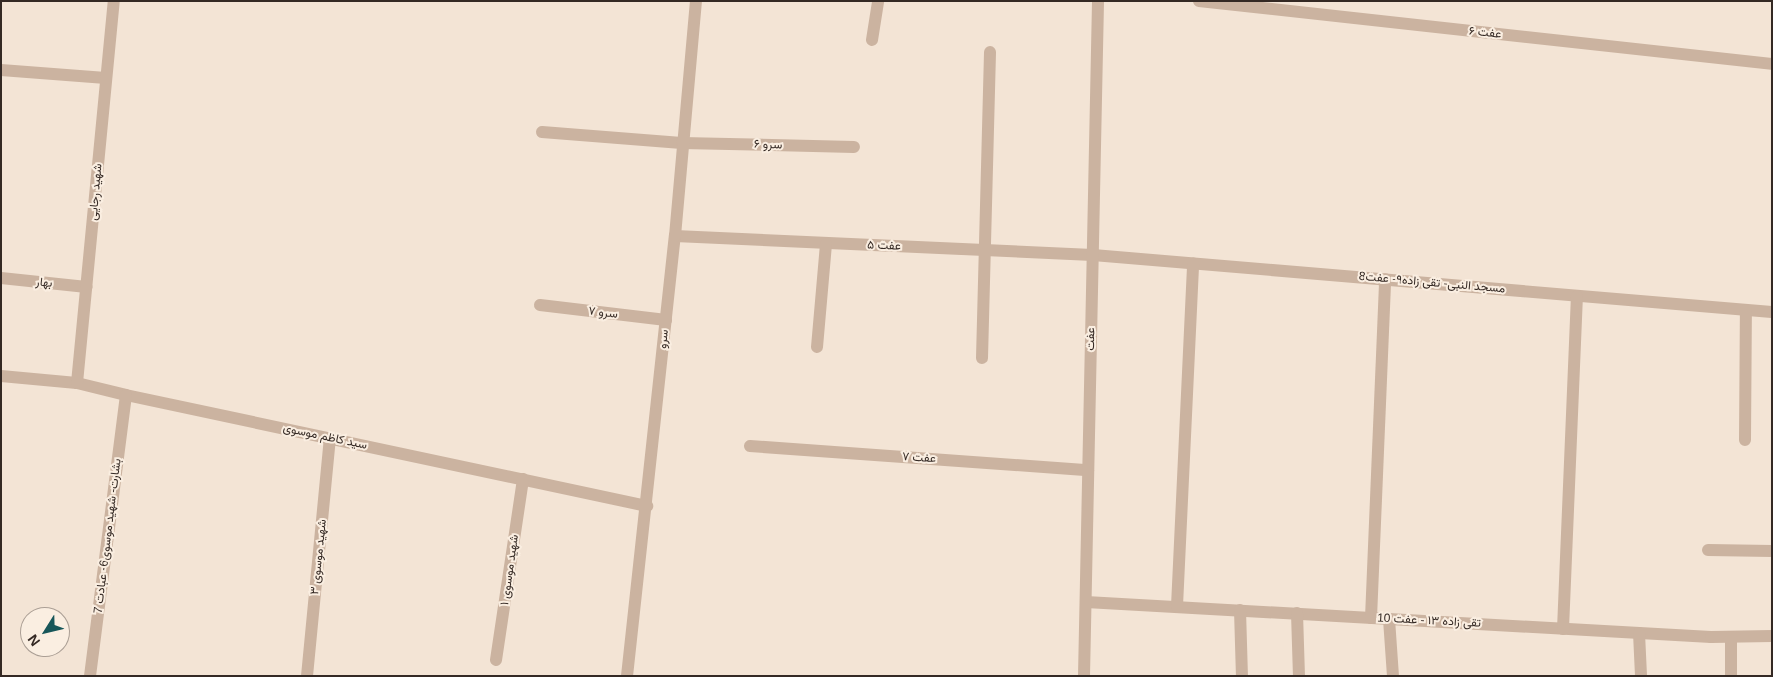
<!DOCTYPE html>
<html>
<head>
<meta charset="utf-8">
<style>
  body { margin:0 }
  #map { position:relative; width:1773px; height:677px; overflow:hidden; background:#f3e4d5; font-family:Arial,Vazirmatn,sans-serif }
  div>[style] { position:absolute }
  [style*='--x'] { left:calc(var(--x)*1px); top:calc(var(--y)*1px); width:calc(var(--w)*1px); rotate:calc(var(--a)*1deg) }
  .street>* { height:12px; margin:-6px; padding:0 6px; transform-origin:6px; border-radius:6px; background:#cbb3a0 }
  span { translate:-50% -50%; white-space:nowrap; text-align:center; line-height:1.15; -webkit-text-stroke:4px #faeee1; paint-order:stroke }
  .street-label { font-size:12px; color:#342924 }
  .frame { position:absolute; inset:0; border:2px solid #342924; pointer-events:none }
  .north { position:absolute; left:20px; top:607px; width:50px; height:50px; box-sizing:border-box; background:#faeee1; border:1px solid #ab9f95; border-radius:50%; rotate:234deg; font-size:14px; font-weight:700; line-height:20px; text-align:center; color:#342924 }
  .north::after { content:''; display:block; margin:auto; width:18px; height:22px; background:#175659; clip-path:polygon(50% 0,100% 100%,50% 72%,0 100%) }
</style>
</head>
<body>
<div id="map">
  <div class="street">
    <i style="--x:1199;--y:1;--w:576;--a:6.27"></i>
    <i style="--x:872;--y:40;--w:39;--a:-81"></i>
    <i style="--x:1;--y:70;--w:105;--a:4.4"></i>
    <i style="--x:542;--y:132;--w:140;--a:4.5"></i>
    <i style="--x:682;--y:143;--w:172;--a:1.3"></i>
    <i style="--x:675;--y:236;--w:418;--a:2.6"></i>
    <i style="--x:1093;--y:255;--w:681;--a:4.8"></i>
    <i style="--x:1;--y:278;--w:86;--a:6"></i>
    <i style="--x:540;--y:305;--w:127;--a:6.8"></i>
    <i style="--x:817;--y:347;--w:103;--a:-85"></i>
    <i style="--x:982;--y:358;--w:306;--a:-88.5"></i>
    <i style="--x:1;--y:376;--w:76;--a:5.3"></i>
    <i style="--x:77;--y:383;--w:50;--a:13.8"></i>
    <i style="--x:126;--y:395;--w:533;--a:12.03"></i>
    <i style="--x:77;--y:383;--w:384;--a:-84.5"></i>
    <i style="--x:1745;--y:440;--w:130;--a:-89.6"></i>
    <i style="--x:750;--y:446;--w:339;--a:4.1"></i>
    <i style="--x:1708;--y:550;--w:64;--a:0.9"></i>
    <i style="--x:1086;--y:602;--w:626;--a:3.21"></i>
    <i style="--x:1711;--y:637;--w:61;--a:-0.9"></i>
    <i style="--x:1177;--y:606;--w:343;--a:-87.3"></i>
    <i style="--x:1240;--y:610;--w:66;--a:88.3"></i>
    <i style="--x:1297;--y:613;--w:63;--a:88.2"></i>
    <i style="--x:1371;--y:618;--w:339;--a:-87.6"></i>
    <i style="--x:1389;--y:619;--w:57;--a:86"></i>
    <i style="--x:1563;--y:629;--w:333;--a:-87.6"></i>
    <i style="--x:1639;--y:633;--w:43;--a:87.3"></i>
    <i style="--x:496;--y:660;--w:183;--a:-81.5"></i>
    <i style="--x:90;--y:676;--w:283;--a:-82.7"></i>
    <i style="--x:307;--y:676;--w:239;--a:-84.5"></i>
    <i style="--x:627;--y:676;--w:443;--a:-83.8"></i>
    <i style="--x:675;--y:236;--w:236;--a:-84.9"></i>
    <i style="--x:1084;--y:676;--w:675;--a:-88.81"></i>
    <i style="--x:1731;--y:676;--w:39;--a:-90"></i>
  </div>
  <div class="street-label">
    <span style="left:1485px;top:33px;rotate:6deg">عفت ۶</span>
    <span style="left:768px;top:145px;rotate:2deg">سرو ۶</span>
    <span style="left:96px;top:192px;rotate:-85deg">شهید رجایی</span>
    <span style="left:884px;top:246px;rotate:2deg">عفت ۵</span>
    <span style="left:44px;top:283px;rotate:6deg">بهار</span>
    <span style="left:1432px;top:283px;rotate:5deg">مسجد النبی- تقی زاده۹- عفت8</span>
    <span style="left:603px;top:313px;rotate:7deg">سرو ۷</span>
    <span style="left:664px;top:339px;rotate:-84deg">سرو</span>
    <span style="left:1091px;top:339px;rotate:-89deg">عفت</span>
    <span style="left:325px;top:437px;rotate:12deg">سید کاظم موسوی</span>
    <span style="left:919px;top:458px;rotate:4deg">عفت ۷</span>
    <span style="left:108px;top:536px;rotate:-83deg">بشارت- شهید موسوی6- عبادت 7</span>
    <span style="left:319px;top:557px;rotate:-84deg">شهید موسوی ۳</span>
    <span style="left:510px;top:570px;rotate:-82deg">شهید موسوی ۱</span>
    <span style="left:1429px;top:621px;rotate:3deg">تقی زاده ۱۳ - عفت 10</span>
  </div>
  <div class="frame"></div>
  <div class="north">N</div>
</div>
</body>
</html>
